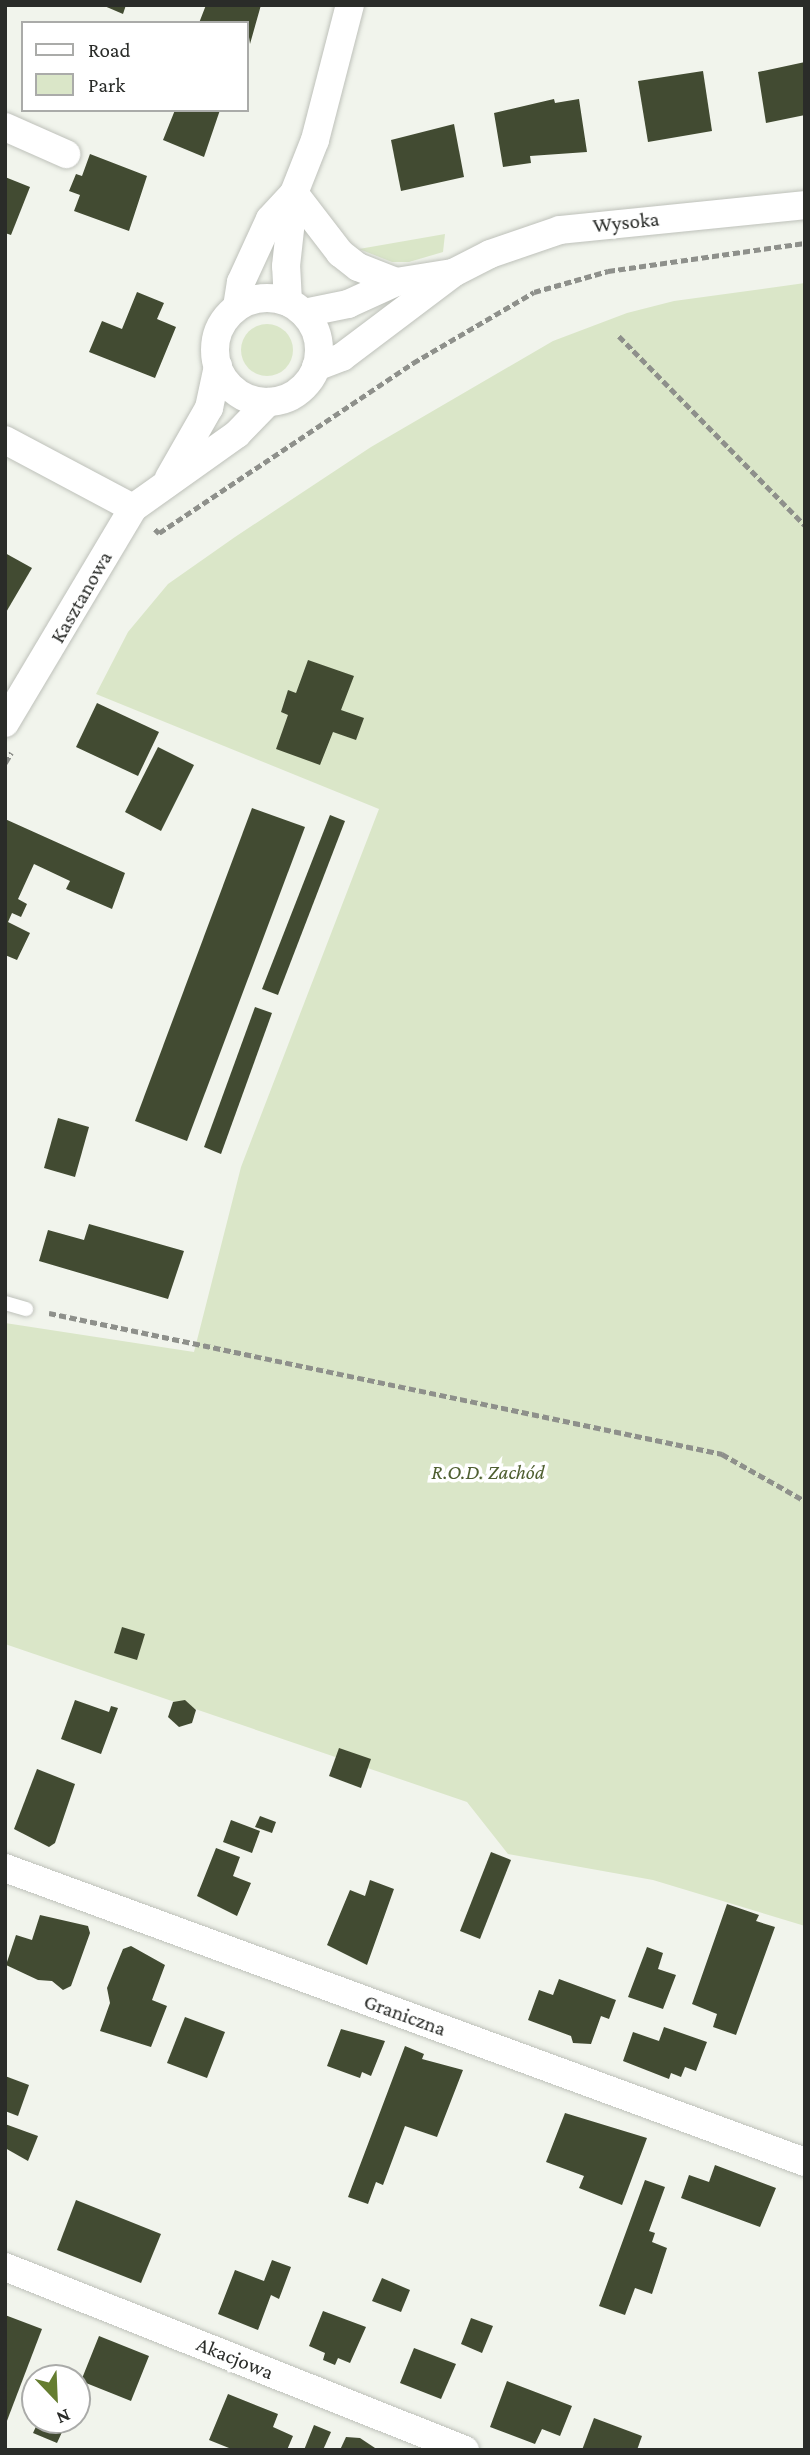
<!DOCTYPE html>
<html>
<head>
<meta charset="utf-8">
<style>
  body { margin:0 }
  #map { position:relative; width:810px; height:2455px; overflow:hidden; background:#f1f4ec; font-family:"Crimson Pro",serif }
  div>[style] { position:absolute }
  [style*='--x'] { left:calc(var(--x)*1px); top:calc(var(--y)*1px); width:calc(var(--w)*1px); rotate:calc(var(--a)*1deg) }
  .green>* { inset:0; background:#dae6c8 }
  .round { border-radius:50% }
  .building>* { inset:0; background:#424b32 }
  .path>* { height:4.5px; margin-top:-2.25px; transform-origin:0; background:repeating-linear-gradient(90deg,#8e908b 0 7px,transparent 0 10.5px) }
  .roads { filter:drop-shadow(0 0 2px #bec1ba) drop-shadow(0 0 2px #bec1ba) }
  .service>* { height:14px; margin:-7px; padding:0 7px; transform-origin:7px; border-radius:7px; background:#fff }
  .minor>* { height:28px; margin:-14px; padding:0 14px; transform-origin:14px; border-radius:14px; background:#fff }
  .minor>.ring { margin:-14px; padding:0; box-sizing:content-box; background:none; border:28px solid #fff; border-radius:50% }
  span { translate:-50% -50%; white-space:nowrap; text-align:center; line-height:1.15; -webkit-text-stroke:7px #fff; paint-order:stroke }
  .street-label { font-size:21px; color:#2a2c29 }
  .park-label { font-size:21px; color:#4f5f31; font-style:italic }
  .frame { position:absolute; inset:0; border:7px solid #2a2c29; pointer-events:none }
  .legend { position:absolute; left:21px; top:21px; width:228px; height:91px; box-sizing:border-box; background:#fff; border:2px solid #aaaba9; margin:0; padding:9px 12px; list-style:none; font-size:21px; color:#2a2c29 }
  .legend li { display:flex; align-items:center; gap:14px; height:35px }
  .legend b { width:35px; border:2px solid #aaaba9 }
  .north { position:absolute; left:21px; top:2364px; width:70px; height:70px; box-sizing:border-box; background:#fff; border:2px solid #aaaba9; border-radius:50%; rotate:157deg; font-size:19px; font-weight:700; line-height:28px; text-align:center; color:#2a2c29 }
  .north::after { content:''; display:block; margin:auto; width:24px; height:32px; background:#657d30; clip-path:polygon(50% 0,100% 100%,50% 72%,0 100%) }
</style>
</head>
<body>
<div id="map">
  <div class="green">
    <i style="clip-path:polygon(445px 234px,443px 252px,409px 262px,392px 262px,359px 249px)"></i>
    <i style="clip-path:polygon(805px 283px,805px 1926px,653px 1880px,508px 1854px,467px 1802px,5px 1644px,5px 1323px,194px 1352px,241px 1167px,379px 809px,96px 694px,128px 632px,168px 584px,235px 537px,371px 447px,553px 341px,627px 313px,674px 301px)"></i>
    <i class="round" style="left:241px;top:324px;width:52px;height:52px"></i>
  </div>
  <div class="building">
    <i style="clip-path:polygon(102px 5px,126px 5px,123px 14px)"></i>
    <i style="clip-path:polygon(206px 5px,261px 5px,250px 44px,247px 23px,199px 23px)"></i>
    <i style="clip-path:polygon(805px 62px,805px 115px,766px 123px,758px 72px)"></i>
    <i style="clip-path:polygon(703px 71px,712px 131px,648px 142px,638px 81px)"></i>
    <i style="clip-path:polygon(554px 99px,555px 103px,579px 99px,587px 152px,530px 156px,531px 163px,503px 167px,494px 113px)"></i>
    <i style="clip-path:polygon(175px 110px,220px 110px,204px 157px,163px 140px)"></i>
    <i style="clip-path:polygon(454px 124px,464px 177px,401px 191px,391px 140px)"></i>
    <i style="clip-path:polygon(90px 154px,147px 176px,129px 231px,74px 211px,80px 195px,69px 191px,76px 174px,82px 176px)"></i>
    <i style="clip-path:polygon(5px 177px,30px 187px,11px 235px,5px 233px)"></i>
    <i style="clip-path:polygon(137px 292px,164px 303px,157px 319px,176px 327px,155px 378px,89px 352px,102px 321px,122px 329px)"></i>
    <i style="clip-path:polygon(5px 553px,32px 568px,5px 614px)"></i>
    <i style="clip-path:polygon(308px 660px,354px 676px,341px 710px,364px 718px,356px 740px,333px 732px,320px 765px,276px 749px,288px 715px,281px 712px,288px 690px,296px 693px)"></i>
    <i style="clip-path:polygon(97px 703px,159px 732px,138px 776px,76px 747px)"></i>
    <i style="clip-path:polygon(158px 747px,194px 765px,161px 831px,125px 812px)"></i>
    <i style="clip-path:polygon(252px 808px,305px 827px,187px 1141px,135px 1121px)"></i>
    <i style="clip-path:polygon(330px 815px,345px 821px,278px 995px,262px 989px)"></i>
    <i style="clip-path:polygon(5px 819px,125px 873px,112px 909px,66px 889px,70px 881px,34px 864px,18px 899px,27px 904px,21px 917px,12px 913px,8px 922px,30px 933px,17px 960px,5px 955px)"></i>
    <i style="clip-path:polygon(255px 1007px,272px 1013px,221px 1154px,204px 1147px)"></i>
    <i style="clip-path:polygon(58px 1118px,89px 1127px,75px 1177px,44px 1168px)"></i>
    <i style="clip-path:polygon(89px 1224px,184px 1251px,168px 1299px,39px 1261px,48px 1230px,84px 1240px)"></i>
    <i style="clip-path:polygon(122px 1627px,145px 1634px,137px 1660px,114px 1653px)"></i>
    <i style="clip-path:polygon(75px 1700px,109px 1712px,111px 1706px,118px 1708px,101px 1754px,61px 1739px)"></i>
    <i style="clip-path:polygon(185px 1700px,196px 1710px,192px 1723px,179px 1727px,168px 1717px,173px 1702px)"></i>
    <i style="clip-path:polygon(339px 1748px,371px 1759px,361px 1788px,329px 1776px)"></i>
    <i style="clip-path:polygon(37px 1769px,75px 1784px,55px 1843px,49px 1847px,14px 1829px)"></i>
    <i style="clip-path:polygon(260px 1816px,276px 1822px,272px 1833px,255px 1827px)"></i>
    <i style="clip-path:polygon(231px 1820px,260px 1831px,252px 1853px,223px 1842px)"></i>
    <i style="clip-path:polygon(216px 1848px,240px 1857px,233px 1876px,251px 1883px,237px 1916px,197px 1896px)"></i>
    <i style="clip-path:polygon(491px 1852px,511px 1860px,480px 1939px,460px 1931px)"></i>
    <i style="clip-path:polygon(370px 1880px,394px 1889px,367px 1965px,327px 1945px,350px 1890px,365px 1896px)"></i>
    <i style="clip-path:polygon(727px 1904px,759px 1915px,756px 1921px,775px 1927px,736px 2035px,713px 2027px,717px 2014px,692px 2004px)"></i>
    <i style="clip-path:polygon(40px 1915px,88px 1926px,90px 1933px,71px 1986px,63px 1990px,52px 1981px,38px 1980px,6px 1965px,16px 1935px,32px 1940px)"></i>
    <i style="clip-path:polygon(131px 1946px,165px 1965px,152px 2000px,167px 2006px,151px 2047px,100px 2031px,110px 2003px,107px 1988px,123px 1949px)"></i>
    <i style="clip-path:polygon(647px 1947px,663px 1953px,658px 1969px,676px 1975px,663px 2009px,628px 1997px)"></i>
    <i style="clip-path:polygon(559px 1979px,616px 2000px,609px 2019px,601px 2016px,591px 2044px,573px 2043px,571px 2036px,528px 2020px,539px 1990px,553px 1995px)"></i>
    <i style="clip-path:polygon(185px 2017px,225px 2032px,207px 2078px,167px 2063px)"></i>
    <i style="clip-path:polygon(664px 2027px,707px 2042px,696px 2071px,685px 2067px,681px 2077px,671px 2073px,669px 2079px,623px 2061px,633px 2032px,659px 2041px)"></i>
    <i style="clip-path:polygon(341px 2029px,385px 2041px,371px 2076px,362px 2072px,360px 2078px,327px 2066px)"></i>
    <i style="clip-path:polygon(405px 2046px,424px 2054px,422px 2059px,463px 2070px,437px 2137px,405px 2126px,383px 2185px,376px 2182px,368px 2204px,348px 2197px)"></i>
    <i style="clip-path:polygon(5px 2076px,29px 2085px,18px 2116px,5px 2111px)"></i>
    <i style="clip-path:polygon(565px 2113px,647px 2138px,622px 2205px,579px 2188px,584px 2176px,546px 2162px)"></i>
    <i style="clip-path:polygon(5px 2124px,38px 2136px,28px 2161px,5px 2148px)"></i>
    <i style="clip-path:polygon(715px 2165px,776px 2188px,760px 2227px,681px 2198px,689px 2175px,709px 2182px)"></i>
    <i style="clip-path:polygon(645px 2180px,665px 2187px,649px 2231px,655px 2233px,652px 2242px,667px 2248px,652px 2294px,635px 2288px,625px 2315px,599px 2306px)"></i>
    <i style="clip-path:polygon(76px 2200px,161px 2234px,141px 2283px,57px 2250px)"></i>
    <i style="clip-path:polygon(272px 2260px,291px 2267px,279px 2299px,271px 2295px,258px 2330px,218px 2314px,235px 2270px,264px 2281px)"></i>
    <i style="clip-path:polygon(382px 2278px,410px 2290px,401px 2312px,372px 2301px)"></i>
    <i style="clip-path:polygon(323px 2311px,366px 2327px,350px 2363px,338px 2358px,335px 2365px,323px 2360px,325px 2353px,309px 2346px)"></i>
    <i style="clip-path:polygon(5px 2315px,42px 2329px,5px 2426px)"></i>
    <i style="clip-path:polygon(471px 2318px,493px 2326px,482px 2353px,461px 2344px)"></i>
    <i style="clip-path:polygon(99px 2336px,149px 2356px,131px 2401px,81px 2381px)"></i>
    <i style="clip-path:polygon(414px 2348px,456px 2364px,441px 2399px,400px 2383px)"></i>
    <i style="clip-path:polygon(507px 2381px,572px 2406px,560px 2436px,542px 2429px,535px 2444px,490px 2427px)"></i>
    <i style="clip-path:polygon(228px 2394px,278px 2414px,273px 2427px,293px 2436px,287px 2450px,234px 2450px,209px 2440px)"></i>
    <i style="clip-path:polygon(594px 2418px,642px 2436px,637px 2450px,582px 2450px)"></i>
    <i style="clip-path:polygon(39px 2420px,56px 2420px,53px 2426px,63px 2430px,57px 2443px,33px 2433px)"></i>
    <i style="clip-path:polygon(314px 2425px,331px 2432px,323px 2450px,304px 2450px)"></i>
    <i style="clip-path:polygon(346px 2437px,360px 2438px,378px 2450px,340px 2450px)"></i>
  </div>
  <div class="path">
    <i style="--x:619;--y:336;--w:265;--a:45.5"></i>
    <i style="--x:155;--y:529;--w:6;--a:45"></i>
    <i style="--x:159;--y:533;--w:306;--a:-33.8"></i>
    <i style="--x:413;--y:363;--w:140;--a:-30.4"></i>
    <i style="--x:534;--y:292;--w:77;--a:-15.8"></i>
    <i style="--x:608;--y:271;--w:199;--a:-8.1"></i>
    <i style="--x:5;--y:763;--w:12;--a:-59"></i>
    <i style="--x:49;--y:1313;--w:688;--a:11.83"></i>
    <i style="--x:722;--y:1454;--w:95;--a:29.5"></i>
  </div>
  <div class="roads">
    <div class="service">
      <i style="--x:5;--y:1303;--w:22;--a:16"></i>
    </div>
    <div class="minor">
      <i style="--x:5;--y:127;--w:67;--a:23.9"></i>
      <i style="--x:294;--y:193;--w:76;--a:52.5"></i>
      <i style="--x:340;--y:253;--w:23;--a:38"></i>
      <i style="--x:358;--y:267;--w:41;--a:21.5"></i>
      <i class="ring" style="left:215px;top:298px;width:76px;height:76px"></i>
      <i style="--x:288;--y:302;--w:36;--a:-93"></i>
      <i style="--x:286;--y:266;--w:73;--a:-83.7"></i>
      <i style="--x:294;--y:193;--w:57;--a:-68.4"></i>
      <i style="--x:315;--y:140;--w:139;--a:-75.5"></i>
      <i style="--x:237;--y:307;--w:25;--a:-81"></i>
      <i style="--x:241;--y:282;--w:69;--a:-65.3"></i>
      <i style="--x:270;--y:219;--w:35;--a:-47"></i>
      <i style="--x:304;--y:313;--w:45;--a:-11.6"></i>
      <i style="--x:348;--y:304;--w:53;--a:-24.6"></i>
      <i style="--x:396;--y:282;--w:57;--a:-9.1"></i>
      <i style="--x:316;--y:367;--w:28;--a:-21"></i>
      <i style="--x:342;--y:357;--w:141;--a:-37"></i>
      <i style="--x:455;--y:272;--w:39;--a:-27"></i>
      <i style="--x:490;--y:254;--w:74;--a:-18.9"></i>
      <i style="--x:560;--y:230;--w:246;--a:-5.8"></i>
      <i style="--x:5;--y:440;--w:145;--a:28"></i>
      <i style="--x:169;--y:478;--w:81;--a:-60.3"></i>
      <i style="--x:209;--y:408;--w:43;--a:-77.9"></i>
      <i style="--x:5;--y:723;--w:250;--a:-59.2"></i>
      <i style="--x:133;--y:508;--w:128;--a:-35.4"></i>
      <i style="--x:237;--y:434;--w:45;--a:-45.9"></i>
      <i style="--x:5;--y:1868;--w:852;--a:20.18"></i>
      <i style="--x:5;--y:2267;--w:495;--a:21.7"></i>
    </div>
  </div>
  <div class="street-label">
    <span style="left:626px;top:222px;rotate:-6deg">Wysoka</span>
    <span style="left:81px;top:597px;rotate:-60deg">Kasztanowa</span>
    <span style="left:405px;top:2015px;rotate:20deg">Graniczna</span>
    <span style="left:235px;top:2358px;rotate:22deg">Akacjowa</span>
  </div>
  <div class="park-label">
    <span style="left:488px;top:1472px">R.O.D. Zachód</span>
  </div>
  <div class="frame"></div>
  <ul class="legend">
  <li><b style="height:9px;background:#fff"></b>Road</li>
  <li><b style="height:19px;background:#dae6c8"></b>Park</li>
  </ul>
  <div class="north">N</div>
</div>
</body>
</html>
